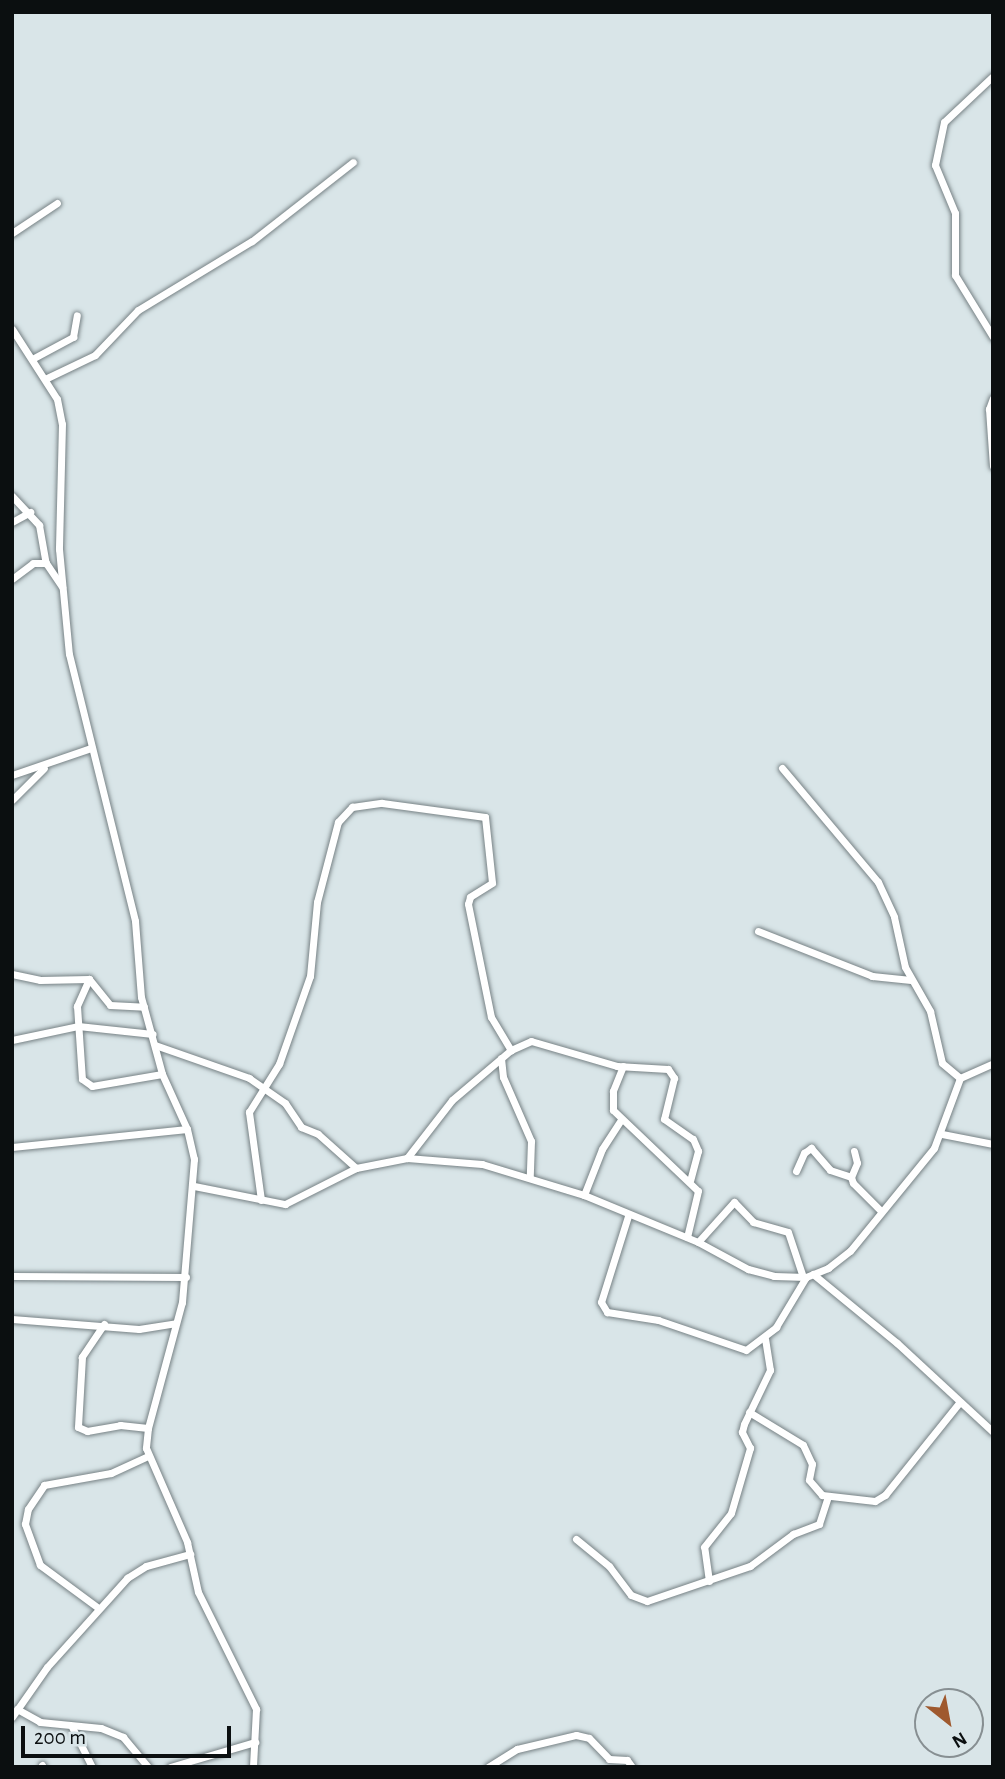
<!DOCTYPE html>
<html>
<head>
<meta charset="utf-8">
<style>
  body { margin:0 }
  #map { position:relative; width:1005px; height:1779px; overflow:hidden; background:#d9e5e8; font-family:"Alegreya Sans",sans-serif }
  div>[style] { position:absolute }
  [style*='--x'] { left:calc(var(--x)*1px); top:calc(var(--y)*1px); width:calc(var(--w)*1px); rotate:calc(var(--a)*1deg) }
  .roads { filter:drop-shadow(0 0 2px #778285) drop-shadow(0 0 2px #778285) }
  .street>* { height:7px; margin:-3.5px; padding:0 3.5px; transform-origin:3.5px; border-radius:3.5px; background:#fff }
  span { translate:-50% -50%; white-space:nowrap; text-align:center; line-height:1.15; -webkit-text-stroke:6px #d9e5e8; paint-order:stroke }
  .frame { position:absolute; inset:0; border:14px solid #0b0f10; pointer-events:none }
  .north { position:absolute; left:914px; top:1688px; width:70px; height:70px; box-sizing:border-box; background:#d9e5e8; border:2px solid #878f92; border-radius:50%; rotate:149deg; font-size:19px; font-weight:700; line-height:28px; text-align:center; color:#0b0f10 }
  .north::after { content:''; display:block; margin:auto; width:24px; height:32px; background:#9f592e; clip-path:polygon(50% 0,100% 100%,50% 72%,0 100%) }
  .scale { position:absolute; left:21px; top:1726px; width:210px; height:32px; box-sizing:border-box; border:4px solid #0b0f10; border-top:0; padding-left:9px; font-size:21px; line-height:24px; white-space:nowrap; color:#0b0f10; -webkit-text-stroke:5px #d9e5e8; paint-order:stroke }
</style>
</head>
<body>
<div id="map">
  <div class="roads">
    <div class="street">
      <i style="--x:993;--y:76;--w:67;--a:136.8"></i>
      <i style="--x:944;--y:122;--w:44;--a:101.8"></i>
      <i style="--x:935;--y:165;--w:52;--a:67.4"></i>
      <i style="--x:955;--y:213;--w:62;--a:90"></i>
      <i style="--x:955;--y:275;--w:73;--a:58.5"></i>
      <i style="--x:12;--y:233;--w:54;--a:-33.7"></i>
      <i style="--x:12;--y:329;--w:83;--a:57.3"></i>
      <i style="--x:57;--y:399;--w:25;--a:79"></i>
      <i style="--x:62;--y:424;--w:125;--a:91.4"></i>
      <i style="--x:59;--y:549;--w:105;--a:84.6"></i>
      <i style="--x:69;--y:654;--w:275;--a:76.1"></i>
      <i style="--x:135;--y:921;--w:76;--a:85.5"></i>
      <i style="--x:141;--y:997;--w:80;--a:74.7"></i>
      <i style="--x:162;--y:1074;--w:60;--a:65.6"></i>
      <i style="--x:187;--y:1129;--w:31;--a:77"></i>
      <i style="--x:194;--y:1159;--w:144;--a:94.8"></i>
      <i style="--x:182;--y:1302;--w:131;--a:105.1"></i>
      <i style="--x:148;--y:1428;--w:20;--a:96"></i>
      <i style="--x:146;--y:1448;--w:103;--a:66.4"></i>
      <i style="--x:187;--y:1542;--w:51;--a:77.6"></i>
      <i style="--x:198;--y:1592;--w:131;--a:63.6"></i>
      <i style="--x:256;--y:1709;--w:58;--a:93"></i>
      <i style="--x:32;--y:359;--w:47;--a:-28.2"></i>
      <i style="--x:73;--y:337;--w:22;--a:-80"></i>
      <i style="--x:47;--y:378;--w:53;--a:-25.6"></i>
      <i style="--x:95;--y:355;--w:62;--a:-46.3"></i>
      <i style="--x:138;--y:310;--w:133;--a:-31.2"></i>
      <i style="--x:252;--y:241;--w:128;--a:-38"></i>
      <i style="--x:993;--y:398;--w:12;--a:110"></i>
      <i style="--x:989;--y:409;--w:57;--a:86"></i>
      <i style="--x:12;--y:496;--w:40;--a:47"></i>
      <i style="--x:39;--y:525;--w:39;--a:80"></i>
      <i style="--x:46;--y:563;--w:29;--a:56"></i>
      <i style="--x:12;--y:522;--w:21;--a:-29"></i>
      <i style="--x:12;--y:579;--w:26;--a:-37"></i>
      <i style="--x:33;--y:563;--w:13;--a:0"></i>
      <i style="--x:782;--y:768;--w:149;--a:49.9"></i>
      <i style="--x:878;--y:882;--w:38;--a:65"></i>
      <i style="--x:894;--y:917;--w:51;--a:77.6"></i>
      <i style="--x:905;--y:967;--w:51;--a:60.4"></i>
      <i style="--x:930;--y:1011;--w:53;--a:77"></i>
      <i style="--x:942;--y:1063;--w:23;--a:40"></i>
      <i style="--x:12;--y:775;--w:83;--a:-18.9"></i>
      <i style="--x:12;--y:800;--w:45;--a:-45"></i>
      <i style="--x:758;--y:931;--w:123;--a:21.5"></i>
      <i style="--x:872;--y:976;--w:39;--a:6"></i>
      <i style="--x:12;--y:974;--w:29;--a:12"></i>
      <i style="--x:40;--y:980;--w:49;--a:-1.2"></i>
      <i style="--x:89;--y:979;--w:33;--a:51"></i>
      <i style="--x:110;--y:1005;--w:34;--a:3"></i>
      <i style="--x:89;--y:979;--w:30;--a:114"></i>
      <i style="--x:77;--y:1006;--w:73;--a:86.1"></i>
      <i style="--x:82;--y:1079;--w:12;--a:35"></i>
      <i style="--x:92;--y:1086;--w:71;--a:-9.7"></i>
      <i style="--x:12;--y:1040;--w:67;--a:-12"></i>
      <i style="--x:78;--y:1026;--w:75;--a:6.1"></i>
      <i style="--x:155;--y:1045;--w:100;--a:19.3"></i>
      <i style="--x:249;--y:1078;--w:44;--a:34.8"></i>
      <i style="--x:285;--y:1103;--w:29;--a:56"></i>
      <i style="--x:301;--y:1127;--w:18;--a:22"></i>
      <i style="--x:318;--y:1134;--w:51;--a:41.8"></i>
      <i style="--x:501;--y:1058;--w:19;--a:84"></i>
      <i style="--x:503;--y:1077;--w:70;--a:66.4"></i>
      <i style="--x:531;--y:1141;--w:36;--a:92"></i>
      <i style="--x:623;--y:1066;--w:27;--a:112"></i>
      <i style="--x:613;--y:1091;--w:19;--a:90"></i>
      <i style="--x:613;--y:1110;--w:117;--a:43.6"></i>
      <i style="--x:698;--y:1191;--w:47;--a:103.4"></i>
      <i style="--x:942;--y:1134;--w:52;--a:11.1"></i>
      <i style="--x:12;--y:1147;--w:176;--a:-5.9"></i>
      <i style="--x:854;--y:1151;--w:12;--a:76"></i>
      <i style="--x:857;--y:1163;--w:15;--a:113"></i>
      <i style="--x:851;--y:1177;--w:6;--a:72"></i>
      <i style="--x:853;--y:1183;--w:38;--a:45"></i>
      <i style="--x:407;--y:1158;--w:73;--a:-52.2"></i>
      <i style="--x:452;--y:1100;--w:77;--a:-40.3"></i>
      <i style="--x:511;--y:1050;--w:22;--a:-24"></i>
      <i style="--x:531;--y:1041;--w:90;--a:16.2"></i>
      <i style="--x:617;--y:1066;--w:51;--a:3.4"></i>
      <i style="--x:668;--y:1069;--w:11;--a:56"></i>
      <i style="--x:674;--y:1078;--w:42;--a:103.7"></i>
      <i style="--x:664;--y:1119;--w:35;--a:35"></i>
      <i style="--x:693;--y:1139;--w:13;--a:67"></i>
      <i style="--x:698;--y:1151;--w:30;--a:105"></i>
      <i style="--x:796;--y:1171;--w:20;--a:-66"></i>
      <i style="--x:804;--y:1153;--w:9;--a:-36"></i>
      <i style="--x:811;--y:1148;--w:29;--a:49"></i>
      <i style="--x:830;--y:1170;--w:22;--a:18"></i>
      <i style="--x:194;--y:1186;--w:93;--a:11.2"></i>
      <i style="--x:285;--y:1204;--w:80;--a:-26.9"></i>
      <i style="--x:356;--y:1168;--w:52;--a:-11.1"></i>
      <i style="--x:407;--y:1158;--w:75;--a:4.6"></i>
      <i style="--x:482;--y:1164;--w:107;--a:16.9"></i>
      <i style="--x:584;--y:1195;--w:123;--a:22.4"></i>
      <i style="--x:698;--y:1242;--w:57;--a:28.4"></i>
      <i style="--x:748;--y:1269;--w:27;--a:15"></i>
      <i style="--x:774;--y:1276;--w:32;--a:2"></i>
      <i style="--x:806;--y:1277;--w:24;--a:-22"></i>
      <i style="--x:828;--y:1268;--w:28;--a:-38"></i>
      <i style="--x:850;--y:1251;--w:133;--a:-50.8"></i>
      <i style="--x:934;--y:1148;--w:75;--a:-69.6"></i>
      <i style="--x:960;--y:1078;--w:36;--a:-24"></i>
      <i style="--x:584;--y:1195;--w:49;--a:-68.6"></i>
      <i style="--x:602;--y:1149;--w:35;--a:-57"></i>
      <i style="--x:261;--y:1200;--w:89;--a:-97.8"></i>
      <i style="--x:249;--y:1112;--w:57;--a:-58"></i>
      <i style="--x:279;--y:1064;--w:93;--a:-70.6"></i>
      <i style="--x:310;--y:976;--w:74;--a:-84.6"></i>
      <i style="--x:317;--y:902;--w:83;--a:-75.3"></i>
      <i style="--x:338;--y:822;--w:21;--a:-47"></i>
      <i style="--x:352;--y:807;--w:30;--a:-8"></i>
      <i style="--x:382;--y:803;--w:104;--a:7.7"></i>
      <i style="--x:485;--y:817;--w:66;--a:83.9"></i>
      <i style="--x:492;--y:883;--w:26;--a:148"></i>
      <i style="--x:470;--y:897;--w:7;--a:106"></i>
      <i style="--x:468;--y:904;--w:115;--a:78.5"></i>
      <i style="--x:491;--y:1017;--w:39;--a:59"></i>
      <i style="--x:628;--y:1216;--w:90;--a:107.4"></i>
      <i style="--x:601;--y:1302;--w:12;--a:59"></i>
      <i style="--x:607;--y:1312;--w:52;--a:8.9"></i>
      <i style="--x:658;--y:1320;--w:93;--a:18.8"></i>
      <i style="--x:746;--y:1350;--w:38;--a:-37"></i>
      <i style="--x:776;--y:1327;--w:58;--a:-59"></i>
      <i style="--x:698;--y:1242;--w:54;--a:-48"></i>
      <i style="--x:734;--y:1202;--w:28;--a:46"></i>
      <i style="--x:753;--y:1222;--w:36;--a:16"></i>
      <i style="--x:788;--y:1232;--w:47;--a:71.6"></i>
      <i style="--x:813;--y:1274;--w:109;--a:39.4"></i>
      <i style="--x:897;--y:1343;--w:131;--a:42.8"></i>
      <i style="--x:12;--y:1276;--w:174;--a:0.3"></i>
      <i style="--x:12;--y:1319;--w:127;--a:4.5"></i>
      <i style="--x:139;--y:1329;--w:36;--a:-9"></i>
      <i style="--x:104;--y:1324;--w:40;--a:124"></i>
      <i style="--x:82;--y:1357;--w:70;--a:93.3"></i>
      <i style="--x:78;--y:1427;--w:10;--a:24"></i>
      <i style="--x:87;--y:1431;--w:34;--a:-10"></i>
      <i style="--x:120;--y:1425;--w:28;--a:6"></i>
      <i style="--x:749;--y:1412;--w:63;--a:31.4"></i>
      <i style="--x:803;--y:1445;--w:21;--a:65"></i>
      <i style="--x:812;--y:1464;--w:16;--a:101"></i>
      <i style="--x:809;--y:1480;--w:20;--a:49"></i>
      <i style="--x:822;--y:1495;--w:53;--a:6.5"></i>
      <i style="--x:875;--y:1501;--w:12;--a:-31"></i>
      <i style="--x:885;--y:1495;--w:118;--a:-51.2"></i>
      <i style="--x:576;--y:1539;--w:43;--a:39.3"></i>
      <i style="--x:609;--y:1566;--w:36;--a:53"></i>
      <i style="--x:631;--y:1595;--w:17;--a:21"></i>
      <i style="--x:647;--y:1601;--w:109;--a:-18.8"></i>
      <i style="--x:750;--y:1566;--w:54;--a:-36.7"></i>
      <i style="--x:793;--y:1534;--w:28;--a:-21"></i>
      <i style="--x:819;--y:1524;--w:29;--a:-72"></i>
      <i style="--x:709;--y:1581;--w:34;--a:-98"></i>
      <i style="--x:704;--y:1547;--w:43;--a:-51.5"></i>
      <i style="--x:731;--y:1513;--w:68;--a:-73.7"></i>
      <i style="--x:750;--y:1448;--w:18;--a:-117"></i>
      <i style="--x:742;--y:1432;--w:8;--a:-76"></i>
      <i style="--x:744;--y:1424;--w:60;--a:-64.3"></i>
      <i style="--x:770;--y:1370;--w:31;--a:-99"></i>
      <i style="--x:97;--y:1607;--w:71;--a:-143.6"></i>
      <i style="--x:40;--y:1565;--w:44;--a:-110.1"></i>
      <i style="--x:25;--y:1524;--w:15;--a:-79"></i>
      <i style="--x:28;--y:1509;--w:29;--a:-56"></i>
      <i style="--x:44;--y:1485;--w:68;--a:-10.2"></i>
      <i style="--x:111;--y:1473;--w:41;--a:-24.7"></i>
      <i style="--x:17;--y:1709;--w:26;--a:29"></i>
      <i style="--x:40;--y:1722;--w:61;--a:5.6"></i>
      <i style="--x:101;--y:1728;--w:24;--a:22"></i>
      <i style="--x:123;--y:1737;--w:39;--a:50"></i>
      <i style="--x:12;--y:1717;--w:61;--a:-55"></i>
      <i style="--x:47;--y:1667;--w:120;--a:-48"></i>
      <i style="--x:127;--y:1578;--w:22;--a:-32"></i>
      <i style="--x:146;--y:1566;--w:46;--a:-15.3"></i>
      <i style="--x:72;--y:1727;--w:45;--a:63.4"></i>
      <i style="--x:42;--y:1765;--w:2;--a:63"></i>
      <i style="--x:170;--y:1767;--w:89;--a:-16.4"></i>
      <i style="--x:488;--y:1767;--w:34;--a:-32"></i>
      <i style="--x:517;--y:1749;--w:61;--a:-13.3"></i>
      <i style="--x:576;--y:1735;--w:13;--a:13"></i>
      <i style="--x:589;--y:1738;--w:29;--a:46"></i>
      <i style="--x:609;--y:1759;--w:18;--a:3"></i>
      <i style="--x:627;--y:1760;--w:9;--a:54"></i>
    </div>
  </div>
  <div class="frame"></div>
  <div class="north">N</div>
  <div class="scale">200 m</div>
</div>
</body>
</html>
